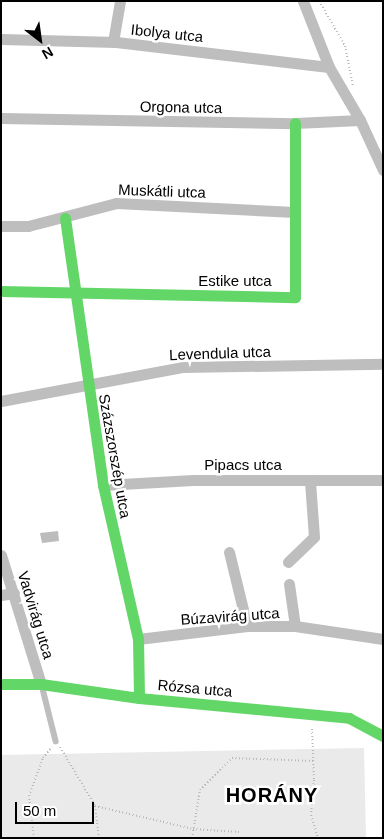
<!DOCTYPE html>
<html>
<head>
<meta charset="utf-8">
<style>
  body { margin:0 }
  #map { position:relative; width:384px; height:839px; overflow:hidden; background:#fff; font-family:Arial,sans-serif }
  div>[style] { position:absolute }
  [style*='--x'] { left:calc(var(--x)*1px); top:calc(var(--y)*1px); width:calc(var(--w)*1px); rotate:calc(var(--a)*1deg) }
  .green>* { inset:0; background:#eaeaea }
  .water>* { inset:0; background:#bcbcbc }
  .path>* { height:2px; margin-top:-1px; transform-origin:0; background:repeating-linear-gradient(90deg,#b8b8b8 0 1px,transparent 0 3.5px) }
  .lane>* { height:5.5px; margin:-2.75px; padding:0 2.75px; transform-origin:2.75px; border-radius:2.75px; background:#bebebe }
  .street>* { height:11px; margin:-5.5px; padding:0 5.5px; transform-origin:5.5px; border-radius:5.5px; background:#bebebe }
  .fast>* { height:11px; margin:-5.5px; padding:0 5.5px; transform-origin:5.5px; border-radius:5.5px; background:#63d668 }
  span { translate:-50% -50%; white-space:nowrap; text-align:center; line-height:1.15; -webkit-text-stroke:5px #fff; paint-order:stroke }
  .street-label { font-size:15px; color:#000 }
  .district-label { font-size:20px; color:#000; font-weight:700; letter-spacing:1px }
  .frame { position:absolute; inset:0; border:2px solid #000; pointer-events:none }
  .north { position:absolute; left:15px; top:15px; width:50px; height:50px; -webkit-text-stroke:4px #fff; paint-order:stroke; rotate:150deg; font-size:14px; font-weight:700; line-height:20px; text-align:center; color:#000 }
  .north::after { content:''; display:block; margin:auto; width:18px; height:22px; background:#000; clip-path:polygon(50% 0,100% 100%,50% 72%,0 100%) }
  .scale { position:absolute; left:15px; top:802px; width:79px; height:22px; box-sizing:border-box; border:2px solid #000; border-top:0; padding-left:6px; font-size:15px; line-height:18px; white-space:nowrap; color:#000; -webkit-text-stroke:4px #fff; paint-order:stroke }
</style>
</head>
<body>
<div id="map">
  <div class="green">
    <i style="clip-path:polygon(364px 748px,366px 838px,1px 838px,1px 755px)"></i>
  </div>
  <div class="water">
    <i style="clip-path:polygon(58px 531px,59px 541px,42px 543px,40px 533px)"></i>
  </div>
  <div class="path">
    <i style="--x:319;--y:1;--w:52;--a:60"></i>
    <i style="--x:345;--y:46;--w:41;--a:78.7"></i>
    <i style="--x:312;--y:729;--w:51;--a:87.8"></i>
    <i style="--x:314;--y:780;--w:35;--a:95"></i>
    <i style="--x:311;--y:815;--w:24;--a:73"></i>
    <i style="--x:60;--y:747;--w:69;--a:59.3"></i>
    <i style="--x:95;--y:806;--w:32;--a:83"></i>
    <i style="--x:95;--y:806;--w:101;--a:13.2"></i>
    <i style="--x:193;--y:829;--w:46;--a:3.7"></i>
    <i style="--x:34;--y:838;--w:42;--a:-96.8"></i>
    <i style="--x:29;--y:796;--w:40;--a:-69.8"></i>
    <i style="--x:43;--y:758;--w:14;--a:-51"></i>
    <i style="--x:192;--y:838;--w:49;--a:-80.5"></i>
    <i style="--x:200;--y:790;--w:45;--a:-45"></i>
    <i style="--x:232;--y:758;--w:81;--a:2.1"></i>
  </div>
  <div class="lane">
    <i style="--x:42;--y:685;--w:58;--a:76"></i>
  </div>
  <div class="street">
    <i style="--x:303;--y:1;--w:71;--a:68.5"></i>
    <i style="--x:329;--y:67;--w:61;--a:59.7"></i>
    <i style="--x:360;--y:120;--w:55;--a:65.3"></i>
    <i style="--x:1;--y:39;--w:115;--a:1.5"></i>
    <i style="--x:116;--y:42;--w:214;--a:6.7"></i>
    <i style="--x:113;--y:42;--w:42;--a:-80.3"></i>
    <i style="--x:1;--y:118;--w:294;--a:1"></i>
    <i style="--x:295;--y:123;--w:65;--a:-2.6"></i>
    <i style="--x:1;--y:226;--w:27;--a:0"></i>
    <i style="--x:28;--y:226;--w:91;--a:-14.6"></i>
    <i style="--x:116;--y:203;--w:179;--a:2.9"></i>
    <i style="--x:1;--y:401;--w:184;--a:-10.6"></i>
    <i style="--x:182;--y:367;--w:201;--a:-0.9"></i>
    <i style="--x:103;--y:485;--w:90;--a:-3.2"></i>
    <i style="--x:193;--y:480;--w:190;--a:0"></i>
    <i style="--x:229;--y:552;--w:76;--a:76.3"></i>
    <i style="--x:1;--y:555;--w:135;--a:72.8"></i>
    <i style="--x:288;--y:562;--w:36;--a:-44"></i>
    <i style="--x:314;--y:537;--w:56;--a:-94.1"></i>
    <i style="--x:289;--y:584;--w:42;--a:81.9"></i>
    <i style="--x:1;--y:595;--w:13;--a:-9"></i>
    <i style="--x:138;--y:639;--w:110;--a:-6.8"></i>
    <i style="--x:247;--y:626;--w:48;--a:0"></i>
    <i style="--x:295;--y:626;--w:89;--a:8.4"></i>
  </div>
  <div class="fast">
    <i style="--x:65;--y:218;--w:270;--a:81.9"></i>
    <i style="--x:103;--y:485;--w:158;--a:77.2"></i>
    <i style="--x:138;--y:639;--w:59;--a:89"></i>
    <i style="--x:1;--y:291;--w:294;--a:1.2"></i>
    <i style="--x:295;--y:297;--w:174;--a:-90"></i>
    <i style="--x:1;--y:684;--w:40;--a:0"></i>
    <i style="--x:41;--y:684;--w:99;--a:8.1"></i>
    <i style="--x:139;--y:698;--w:211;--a:5.4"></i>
    <i style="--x:349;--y:718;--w:38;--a:28"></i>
  </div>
  <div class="street-label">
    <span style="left:167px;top:33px;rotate:6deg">Ibolya utca</span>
    <span style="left:181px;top:107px;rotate:1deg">Orgona utca</span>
    <span style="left:162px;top:191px;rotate:2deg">Muskátli utca</span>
    <span style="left:235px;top:281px">Estike utca</span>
    <span style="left:220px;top:353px;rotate:-2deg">Levendula utca</span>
    <span style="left:115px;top:456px;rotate:80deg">Százszorszép utca</span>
    <span style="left:243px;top:465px">Pipacs utca</span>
    <span style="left:36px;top:615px;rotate:73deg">Vadvirág utca</span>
    <span style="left:230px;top:616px;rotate:-4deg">Búzavirág utca</span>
    <span style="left:195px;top:688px;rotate:5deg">Rózsa utca</span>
  </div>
  <div class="district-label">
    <span style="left:272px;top:795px">HORÁNY</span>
  </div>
  <div class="frame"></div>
  <div class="north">N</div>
  <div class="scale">50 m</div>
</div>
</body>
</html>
